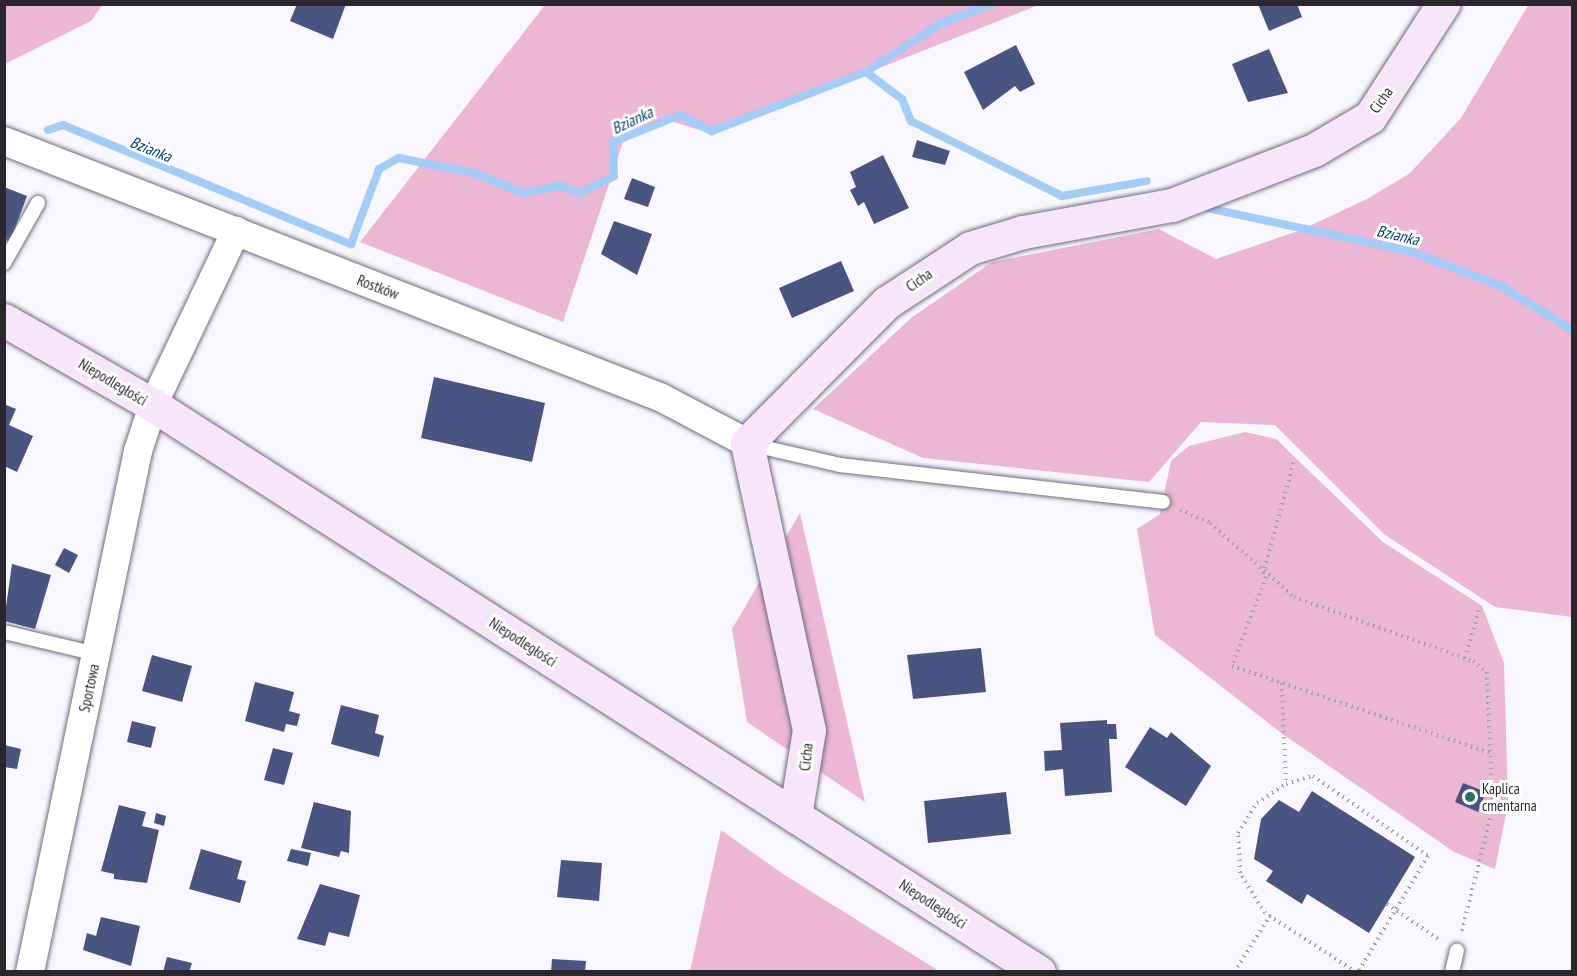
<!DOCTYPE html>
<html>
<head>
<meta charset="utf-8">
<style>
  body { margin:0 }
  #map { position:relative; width:1577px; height:976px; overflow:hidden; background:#f8f7fd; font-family:"PT Sans Narrow",sans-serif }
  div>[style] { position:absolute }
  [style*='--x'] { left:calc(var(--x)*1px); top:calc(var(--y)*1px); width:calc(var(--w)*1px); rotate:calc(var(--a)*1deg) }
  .green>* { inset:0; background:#ebb7d4 }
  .stream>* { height:8px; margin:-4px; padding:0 4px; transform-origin:4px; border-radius:4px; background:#a3ccf6 }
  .building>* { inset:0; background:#4a5480 }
  .path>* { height:4px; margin-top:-2px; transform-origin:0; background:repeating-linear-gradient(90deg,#a3a2a8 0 1.5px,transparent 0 6px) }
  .roads { filter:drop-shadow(0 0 2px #706c7b) drop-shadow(0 0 2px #706c7b) }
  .lane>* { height:14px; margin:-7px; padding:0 7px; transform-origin:7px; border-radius:7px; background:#fff }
  .street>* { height:28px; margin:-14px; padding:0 14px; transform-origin:14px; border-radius:14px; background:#fff }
  .secondary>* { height:33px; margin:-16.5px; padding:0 16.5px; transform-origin:16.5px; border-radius:16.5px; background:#f7e6fa }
  .dots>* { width:16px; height:16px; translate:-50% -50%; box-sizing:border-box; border:3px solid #fff; border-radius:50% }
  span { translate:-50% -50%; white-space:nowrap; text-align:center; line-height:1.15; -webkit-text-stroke:6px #fff; paint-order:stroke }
  .street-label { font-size:15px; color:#29272d }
  .poi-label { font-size:15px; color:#29272d }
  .left { translate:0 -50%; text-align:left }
  .water-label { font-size:16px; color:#004072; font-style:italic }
  .frame { position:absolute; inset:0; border:6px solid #29272d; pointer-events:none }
</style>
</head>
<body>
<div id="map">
  <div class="green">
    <i style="clip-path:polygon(5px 4px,102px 4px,102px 5px,91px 21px,5px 64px)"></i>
    <i style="clip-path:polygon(1529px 4px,1572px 5px,1572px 617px,1495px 607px,1384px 534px,1275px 425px,1201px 422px,1149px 482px,923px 458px,813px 409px,911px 318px,992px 262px,1159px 229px,1216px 259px,1301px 230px,1369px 198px,1410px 173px,1461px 118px)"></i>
    <i style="clip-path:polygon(545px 5px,545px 4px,1039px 5px,712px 134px,671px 121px,624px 139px,563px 322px,360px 242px)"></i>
    <i style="clip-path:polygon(1245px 432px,1276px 439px,1383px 542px,1482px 606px,1504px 663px,1508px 804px,1495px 869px,1454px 852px,1284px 735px,1155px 635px,1137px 529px,1160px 514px,1171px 461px,1189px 446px)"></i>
    <i style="clip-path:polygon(800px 513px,865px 802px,747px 722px,732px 629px)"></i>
    <i style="clip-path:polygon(721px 830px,783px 874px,939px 971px,690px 971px)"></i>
  </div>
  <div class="stream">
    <i style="--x:866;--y:72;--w:88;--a:-33"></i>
    <i style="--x:940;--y:24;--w:55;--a:-21.4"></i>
    <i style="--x:48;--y:130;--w:16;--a:-18"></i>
    <i style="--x:63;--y:125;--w:312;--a:22.5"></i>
    <i style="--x:351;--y:244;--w:80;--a:-69.5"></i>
    <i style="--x:379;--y:169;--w:23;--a:-29"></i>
    <i style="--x:399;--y:158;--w:77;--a:11.2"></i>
    <i style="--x:475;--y:173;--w:52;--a:22.6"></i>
    <i style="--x:523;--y:193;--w:38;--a:-11"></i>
    <i style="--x:560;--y:186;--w:22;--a:18"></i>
    <i style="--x:581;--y:193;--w:37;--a:-27"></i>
    <i style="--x:614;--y:176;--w:34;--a:-92"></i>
    <i style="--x:613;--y:142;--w:72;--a:-21.9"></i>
    <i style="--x:680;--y:115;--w:36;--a:27"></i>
    <i style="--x:712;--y:131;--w:165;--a:-21"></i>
    <i style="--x:866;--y:72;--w:45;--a:36.9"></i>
    <i style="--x:902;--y:99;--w:24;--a:68"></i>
    <i style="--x:911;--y:121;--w:169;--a:26.4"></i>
    <i style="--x:1062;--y:196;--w:86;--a:-10"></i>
    <i style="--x:1203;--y:207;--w:211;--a:12.1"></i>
    <i style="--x:1409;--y:251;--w:98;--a:20.8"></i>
    <i style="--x:1501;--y:286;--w:84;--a:31.8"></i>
  </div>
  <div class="building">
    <i style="clip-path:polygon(297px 4px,346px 4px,333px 39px,290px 21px)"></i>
    <i style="clip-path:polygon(1258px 4px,1297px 4px,1302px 17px,1269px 31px)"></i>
    <i style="clip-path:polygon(1016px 45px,1035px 84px,1020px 92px,1015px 86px,983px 110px,964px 72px)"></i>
    <i style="clip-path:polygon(1269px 49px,1288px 93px,1248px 102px,1232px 64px)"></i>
    <i style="clip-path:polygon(917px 140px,950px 151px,945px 165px,912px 157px)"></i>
    <i style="clip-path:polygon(883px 155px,909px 208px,874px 224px,864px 202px,858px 206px,850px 190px,856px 187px,850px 172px)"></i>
    <i style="clip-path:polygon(632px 178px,655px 187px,648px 207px,624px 199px)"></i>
    <i style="clip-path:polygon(4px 187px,27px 196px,10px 242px,4px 239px)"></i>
    <i style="clip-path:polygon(614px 221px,652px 234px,637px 275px,601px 254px)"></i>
    <i style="clip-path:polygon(841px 261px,854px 291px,792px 318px,779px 288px)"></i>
    <i style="clip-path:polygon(434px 377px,545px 403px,532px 462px,421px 438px)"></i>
    <i style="clip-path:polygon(4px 404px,16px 409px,9px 425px,33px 436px,17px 472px,4px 466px)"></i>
    <i style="clip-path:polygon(64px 548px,78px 555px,69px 573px,55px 565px)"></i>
    <i style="clip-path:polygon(12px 564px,51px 575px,35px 629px,4px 621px)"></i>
    <i style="clip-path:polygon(981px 648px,986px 692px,913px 699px,907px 655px)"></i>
    <i style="clip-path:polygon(152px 655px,192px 666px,182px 702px,142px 691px)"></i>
    <i style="clip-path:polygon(255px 682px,294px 692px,289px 711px,300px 714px,297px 726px,286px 724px,284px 732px,245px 721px)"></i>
    <i style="clip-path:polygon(341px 705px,379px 715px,375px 733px,384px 736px,379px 757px,331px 744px)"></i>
    <i style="clip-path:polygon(1107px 720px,1107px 724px,1116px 724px,1117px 739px,1109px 739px,1112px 792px,1065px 796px,1063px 769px,1045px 771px,1044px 751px,1062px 750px,1060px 723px)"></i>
    <i style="clip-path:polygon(132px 721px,156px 727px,151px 748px,127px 742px)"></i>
    <i style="clip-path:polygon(1150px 727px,1167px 738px,1171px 732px,1211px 766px,1186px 806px,1125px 767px)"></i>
    <i style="clip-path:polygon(4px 745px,21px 749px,17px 769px,4px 767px)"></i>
    <i style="clip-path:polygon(273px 748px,293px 753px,284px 785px,264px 780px)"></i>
    <i style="clip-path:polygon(1463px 783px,1486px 792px,1478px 812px,1455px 802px)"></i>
    <i style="clip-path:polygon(1312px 791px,1415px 857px,1369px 933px,1307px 894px,1302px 904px,1266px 881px,1273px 871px,1254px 859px,1261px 819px,1279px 800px,1299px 812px)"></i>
    <i style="clip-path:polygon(1006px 792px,1011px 834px,928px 843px,924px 801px)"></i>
    <i style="clip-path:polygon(314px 802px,351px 811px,349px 853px,341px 851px,339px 857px,301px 848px)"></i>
    <i style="clip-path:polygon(119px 805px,146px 812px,142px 826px,159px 830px,147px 883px,114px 879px,114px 874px,101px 871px)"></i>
    <i style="clip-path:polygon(156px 813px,166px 816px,164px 826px,154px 823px)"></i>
    <i style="clip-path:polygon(201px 849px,242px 861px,237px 879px,246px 881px,240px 903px,189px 889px)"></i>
    <i style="clip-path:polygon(291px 849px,311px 853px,308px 866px,287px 861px)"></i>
    <i style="clip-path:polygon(561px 860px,602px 863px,599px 901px,557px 897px)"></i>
    <i style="clip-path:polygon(320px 884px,360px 895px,349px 937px,329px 932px,325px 946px,297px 939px)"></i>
    <i style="clip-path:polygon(101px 917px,140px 926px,131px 966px,83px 950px,87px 933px,96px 936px)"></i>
    <i style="clip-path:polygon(167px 957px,192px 963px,189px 972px,163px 972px)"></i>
    <i style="clip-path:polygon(552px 959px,586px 961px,585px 972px,551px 972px)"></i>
  </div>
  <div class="path">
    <i style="--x:1180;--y:510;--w:33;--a:23"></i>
    <i style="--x:1210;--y:523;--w:112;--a:41.4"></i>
    <i style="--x:1294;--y:597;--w:190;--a:19.7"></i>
    <i style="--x:1473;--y:661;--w:18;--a:38"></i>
    <i style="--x:1487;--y:672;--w:135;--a:87.5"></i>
    <i style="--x:1493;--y:807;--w:131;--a:104.1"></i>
    <i style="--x:1263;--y:574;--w:117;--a:-74.7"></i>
    <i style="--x:1266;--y:577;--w:95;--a:110.9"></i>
    <i style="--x:1232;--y:666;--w:272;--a:18.6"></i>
    <i style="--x:1465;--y:658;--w:50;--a:-73.7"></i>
    <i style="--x:1282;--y:683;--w:101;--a:87.7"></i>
    <i style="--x:1387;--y:904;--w:65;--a:34.4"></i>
    <i style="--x:1234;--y:972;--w:67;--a:-57.3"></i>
    <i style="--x:1356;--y:972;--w:108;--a:-147"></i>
    <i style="--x:1265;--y:913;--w:47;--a:-122"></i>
    <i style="--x:1240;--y:873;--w:40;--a:-92.9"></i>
    <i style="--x:1238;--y:833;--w:36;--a:-58"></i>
    <i style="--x:1257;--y:803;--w:35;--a:-33"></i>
    <i style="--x:1286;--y:784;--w:28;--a:-17"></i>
    <i style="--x:1313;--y:776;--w:140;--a:34.8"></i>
    <i style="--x:1428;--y:856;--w:135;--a:121.1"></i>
  </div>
  <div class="roads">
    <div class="lane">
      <i style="--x:4;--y:263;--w:69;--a:-60.5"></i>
      <i style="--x:749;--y:444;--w:93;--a:13"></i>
      <i style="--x:840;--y:465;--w:325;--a:6.5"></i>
      <i style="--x:4;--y:632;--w:95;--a:13.4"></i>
      <i style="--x:1452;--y:972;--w:22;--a:-77"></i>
    </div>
    <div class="street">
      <i style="--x:4;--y:141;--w:706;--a:21.33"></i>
      <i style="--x:662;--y:398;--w:96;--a:27.9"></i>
      <i style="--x:30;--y:972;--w:532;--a:-78.29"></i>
      <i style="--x:138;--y:451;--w:48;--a:-71.9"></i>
      <i style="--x:153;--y:405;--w:193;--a:-64.5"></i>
    </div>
    <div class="secondary">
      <i style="--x:4;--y:320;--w:172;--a:29.7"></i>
      <i style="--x:153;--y:405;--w:1052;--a:32.62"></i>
      <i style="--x:795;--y:816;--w:87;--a:-80.8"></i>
      <i style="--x:809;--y:730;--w:294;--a:-102.2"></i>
      <i style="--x:747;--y:443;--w:197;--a:-45.2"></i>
      <i style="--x:886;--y:303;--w:100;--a:-33.2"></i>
      <i style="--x:970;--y:248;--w:55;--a:-16.8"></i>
      <i style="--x:1023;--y:232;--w:151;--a:-10.3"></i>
      <i style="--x:1172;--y:205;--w:152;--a:-21.2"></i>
      <i style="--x:1314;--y:150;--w:65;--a:-30.5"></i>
      <i style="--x:1370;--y:117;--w:135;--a:-57.1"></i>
    </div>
  </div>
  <div class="dots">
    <i style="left:1470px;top:797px;background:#2c7063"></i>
  </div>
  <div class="street-label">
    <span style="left:1381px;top:100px;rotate:-55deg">Cicha</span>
    <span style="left:919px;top:280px;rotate:-35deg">Cicha</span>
    <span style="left:378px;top:287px;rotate:21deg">Rostków</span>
    <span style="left:113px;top:382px;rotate:31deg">Niepodległości</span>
    <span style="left:523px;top:642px;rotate:33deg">Niepodległości</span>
    <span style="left:89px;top:688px;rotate:-78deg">Sportowa</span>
    <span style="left:806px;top:757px;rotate:-84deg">Cicha</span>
    <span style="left:933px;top:904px;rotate:33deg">Niepodległości</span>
  </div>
  <div class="poi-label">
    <span class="left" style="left:1482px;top:797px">Kaplica<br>cmentarna</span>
  </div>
  <div class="water-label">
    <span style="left:632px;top:120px;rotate:-25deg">Bzianka</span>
    <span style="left:151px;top:149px;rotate:22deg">Bzianka</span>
    <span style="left:1398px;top:235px;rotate:13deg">Bzianka</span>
  </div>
  <div class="frame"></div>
</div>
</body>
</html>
